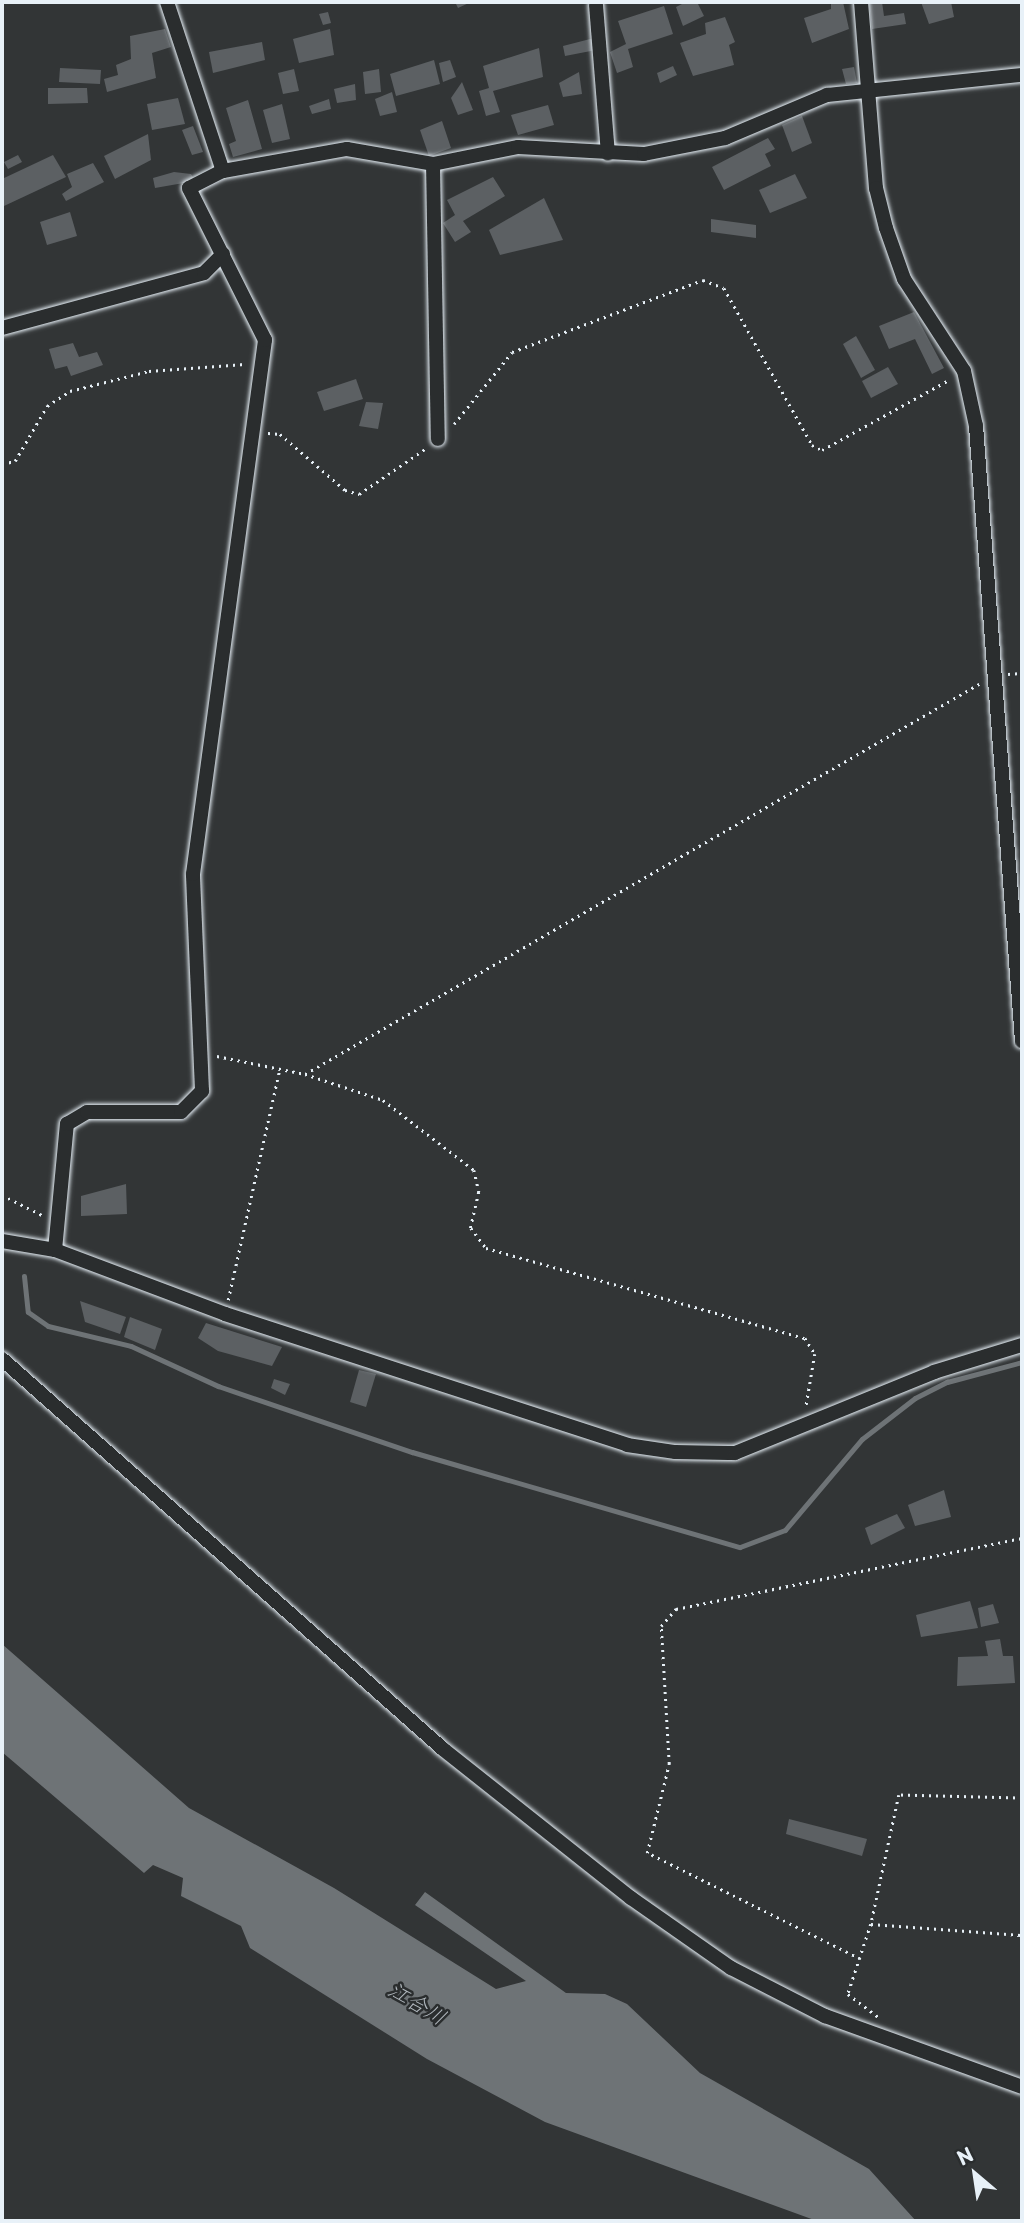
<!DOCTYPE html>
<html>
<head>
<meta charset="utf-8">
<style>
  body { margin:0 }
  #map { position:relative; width:1024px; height:2223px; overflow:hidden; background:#323536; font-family:"Playpen Sans","Klee One",sans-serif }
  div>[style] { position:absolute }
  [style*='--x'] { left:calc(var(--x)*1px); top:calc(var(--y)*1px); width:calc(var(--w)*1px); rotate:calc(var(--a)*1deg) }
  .water>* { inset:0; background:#6e7376 }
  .stream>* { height:5px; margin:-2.5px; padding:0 2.5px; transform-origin:2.5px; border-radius:2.5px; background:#6e7376 }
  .building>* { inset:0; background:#5c6063 }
  .path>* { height:2.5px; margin-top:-1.25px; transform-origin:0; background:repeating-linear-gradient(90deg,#e8f1f8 0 2px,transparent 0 7px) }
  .roads { filter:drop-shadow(0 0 2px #e8f1f8) drop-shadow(0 0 2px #e8f1f8) }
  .street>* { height:14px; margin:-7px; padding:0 7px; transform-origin:7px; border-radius:7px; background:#2a2d2e }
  span { translate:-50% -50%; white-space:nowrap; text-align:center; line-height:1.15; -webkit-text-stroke:5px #2a2d2e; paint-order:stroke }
  .water-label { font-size:21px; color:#b1b8be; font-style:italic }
  .frame { position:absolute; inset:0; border:4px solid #e8f1f8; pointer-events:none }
  .north { position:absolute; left:940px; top:2139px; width:70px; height:70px; -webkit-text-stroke:5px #2a2d2e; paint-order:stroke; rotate:331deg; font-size:19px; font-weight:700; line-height:28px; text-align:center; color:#e8f1f8 }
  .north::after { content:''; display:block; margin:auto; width:24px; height:32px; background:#e8f1f8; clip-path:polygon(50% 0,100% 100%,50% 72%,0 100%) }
</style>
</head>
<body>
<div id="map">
  <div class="water">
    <i style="clip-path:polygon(2px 1644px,189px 1808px,334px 1888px,496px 1989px,526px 1981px,415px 1905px,425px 1892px,566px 1993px,605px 1994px,627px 2004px,700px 2073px,869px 2169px,916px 2221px,817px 2221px,545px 2122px,427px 2059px,250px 1948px,241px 1926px,181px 1896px,183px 1878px,153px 1865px,144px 1873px,2px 1752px)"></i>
  </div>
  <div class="stream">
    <i style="--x:24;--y:1276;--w:36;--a:84"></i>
    <i style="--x:28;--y:1312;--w:24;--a:35"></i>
    <i style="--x:48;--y:1326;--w:85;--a:13.5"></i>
    <i style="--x:131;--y:1346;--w:96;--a:24.7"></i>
    <i style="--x:218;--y:1386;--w:205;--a:18.8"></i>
    <i style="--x:412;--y:1452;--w:341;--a:16.2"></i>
    <i style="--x:740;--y:1547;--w:48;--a:-20.7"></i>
    <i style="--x:785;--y:1530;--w:119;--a:-49.8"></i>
    <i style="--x:862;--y:1439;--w:67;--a:-37.7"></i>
    <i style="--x:915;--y:1398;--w:36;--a:-27"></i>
    <i style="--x:947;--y:1382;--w:78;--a:-14.9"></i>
  </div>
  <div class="building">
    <i style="clip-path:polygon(455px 2px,471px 2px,458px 8px)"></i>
    <i style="clip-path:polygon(686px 2px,697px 2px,704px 16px,683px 26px,676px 7px)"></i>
    <i style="clip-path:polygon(831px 2px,843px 2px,849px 29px,812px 43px,804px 18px,831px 9px)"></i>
    <i style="clip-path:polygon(869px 2px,882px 2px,884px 16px,904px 13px,906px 24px,872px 29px)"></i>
    <i style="clip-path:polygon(921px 2px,951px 2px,954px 17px,929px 24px)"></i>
    <i style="clip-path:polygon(664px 6px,673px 34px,628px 49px,633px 67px,617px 73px,610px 52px,626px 44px,618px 21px)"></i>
    <i style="clip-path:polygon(328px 12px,331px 23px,323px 25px,319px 14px)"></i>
    <i style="clip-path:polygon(725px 17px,735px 42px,729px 45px,734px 65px,693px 76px,680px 43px,706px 34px,705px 23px)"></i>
    <i style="clip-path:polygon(165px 29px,171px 47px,152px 53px,156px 78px,107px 92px,104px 79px,118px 75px,116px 65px,131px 59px,130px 36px)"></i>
    <i style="clip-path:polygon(330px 29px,334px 55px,299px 63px,293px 39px)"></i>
    <i style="clip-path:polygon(594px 38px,596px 50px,565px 56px,563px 46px)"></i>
    <i style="clip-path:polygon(262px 42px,265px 60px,213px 73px,209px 52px)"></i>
    <i style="clip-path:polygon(539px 48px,543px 77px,493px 91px,500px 112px,486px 116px,479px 91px,489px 88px,483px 66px)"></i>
    <i style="clip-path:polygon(434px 60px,440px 84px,396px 96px,390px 74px)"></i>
    <i style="clip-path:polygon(450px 60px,456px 77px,443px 82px,439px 63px)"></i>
    <i style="clip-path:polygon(673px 66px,677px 75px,660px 83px,657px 73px)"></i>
    <i style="clip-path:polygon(854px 67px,857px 83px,846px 84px,842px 69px)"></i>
    <i style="clip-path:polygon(60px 68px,101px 70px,100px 84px,59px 82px)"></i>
    <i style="clip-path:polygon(294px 69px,299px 91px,283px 94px,278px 73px)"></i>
    <i style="clip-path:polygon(379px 69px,381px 92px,365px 94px,363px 72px)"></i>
    <i style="clip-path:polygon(579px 72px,582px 94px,563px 97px,559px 83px)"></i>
    <i style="clip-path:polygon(462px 82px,473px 110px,458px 115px,451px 98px)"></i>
    <i style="clip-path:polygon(355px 84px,356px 100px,337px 103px,334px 89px)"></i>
    <i style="clip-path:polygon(48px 88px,87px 88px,88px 103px,48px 104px)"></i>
    <i style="clip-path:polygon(392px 92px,397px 112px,380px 116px,375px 99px)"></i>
    <i style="clip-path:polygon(178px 98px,185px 124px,152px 130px,147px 104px)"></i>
    <i style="clip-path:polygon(329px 99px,331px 109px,312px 114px,309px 106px)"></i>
    <i style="clip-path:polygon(248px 100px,262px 149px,233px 157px,229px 144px,236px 141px,226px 108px)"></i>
    <i style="clip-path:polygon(282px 104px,290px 139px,272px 143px,263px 110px)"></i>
    <i style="clip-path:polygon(548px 105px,554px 125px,518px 135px,511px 115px)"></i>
    <i style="clip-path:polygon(802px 116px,812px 143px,792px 152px,782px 125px)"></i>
    <i style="clip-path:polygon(442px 121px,451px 148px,429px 156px,420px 130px)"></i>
    <i style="clip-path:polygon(193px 126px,203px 152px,192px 155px,182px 130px)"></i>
    <i style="clip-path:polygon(148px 134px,151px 160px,115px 179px,104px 156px)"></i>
    <i style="clip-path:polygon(768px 138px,775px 149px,765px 154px,771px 166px,724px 190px,712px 167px)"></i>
    <i style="clip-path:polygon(18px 155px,22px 162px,8px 169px,4px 162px)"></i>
    <i style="clip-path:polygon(53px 155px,66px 177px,4px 206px,2px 179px)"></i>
    <i style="clip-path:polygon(93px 163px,104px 182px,66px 201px,62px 194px,72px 187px,67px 174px)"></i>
    <i style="clip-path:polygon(174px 172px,191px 174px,195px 181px,155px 188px,153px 178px)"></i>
    <i style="clip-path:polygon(795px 174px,807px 198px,770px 213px,759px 190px)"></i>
    <i style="clip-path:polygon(493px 177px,505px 196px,463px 221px,471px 232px,455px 242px,443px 223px,455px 215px,447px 200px)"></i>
    <i style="clip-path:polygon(544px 198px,563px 240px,500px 255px,489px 230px)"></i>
    <i style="clip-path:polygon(70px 212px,77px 236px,47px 245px,40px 222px)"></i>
    <i style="clip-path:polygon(711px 219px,756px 225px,756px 238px,711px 232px)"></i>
    <i style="clip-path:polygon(914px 312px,944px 368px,932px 374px,915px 339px,889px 349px,879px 326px)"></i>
    <i style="clip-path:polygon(856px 336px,875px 370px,861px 378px,843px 344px)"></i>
    <i style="clip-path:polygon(73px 343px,79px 357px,97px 352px,103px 365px,71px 376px,67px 366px,55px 369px,49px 349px)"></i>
    <i style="clip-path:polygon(888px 367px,898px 384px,871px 398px,862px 381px)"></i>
    <i style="clip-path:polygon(356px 379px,363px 399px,324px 411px,317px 392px)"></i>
    <i style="clip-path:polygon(366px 402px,383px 403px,378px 429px,359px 426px)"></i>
    <i style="clip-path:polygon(126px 1184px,127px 1214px,81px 1216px,81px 1196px)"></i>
    <i style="clip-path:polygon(80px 1301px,126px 1317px,120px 1334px,85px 1322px)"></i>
    <i style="clip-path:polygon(130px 1317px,162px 1329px,155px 1350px,124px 1337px)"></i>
    <i style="clip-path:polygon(206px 1323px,282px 1347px,272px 1366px,218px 1351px,198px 1338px)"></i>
    <i style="clip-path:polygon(359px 1370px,376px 1374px,366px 1407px,350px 1402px)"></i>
    <i style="clip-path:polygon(274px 1379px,290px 1384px,285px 1395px,271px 1388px)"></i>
    <i style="clip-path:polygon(944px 1490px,951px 1517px,915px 1526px,908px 1505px)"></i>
    <i style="clip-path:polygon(897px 1514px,905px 1528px,871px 1545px,865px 1528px)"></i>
    <i style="clip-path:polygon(970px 1601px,978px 1628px,921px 1637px,916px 1615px)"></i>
    <i style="clip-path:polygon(993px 1604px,999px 1623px,981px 1627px,978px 1608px)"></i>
    <i style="clip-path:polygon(1000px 1639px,1003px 1656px,1013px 1656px,1015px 1683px,957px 1686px,958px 1657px,988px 1656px,985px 1641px)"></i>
    <i style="clip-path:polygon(789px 1819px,867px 1839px,862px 1856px,786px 1834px)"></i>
  </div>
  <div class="path">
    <i style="--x:454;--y:424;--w:92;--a:-51.1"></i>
    <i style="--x:512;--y:352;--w:204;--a:-20.7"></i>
    <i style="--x:703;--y:280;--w:22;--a:21"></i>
    <i style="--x:724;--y:288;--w:180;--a:60.7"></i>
    <i style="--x:812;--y:445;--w:11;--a:27"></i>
    <i style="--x:822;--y:450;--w:145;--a:-28.9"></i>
    <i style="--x:268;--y:433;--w:12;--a:5"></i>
    <i style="--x:280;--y:434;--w:86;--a:40.7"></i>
    <i style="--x:345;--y:490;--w:15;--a:16"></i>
    <i style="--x:359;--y:494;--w:80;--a:-34.3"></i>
    <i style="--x:2;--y:464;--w:13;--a:-13"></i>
    <i style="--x:15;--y:461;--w:64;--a:-59.8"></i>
    <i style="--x:47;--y:406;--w:27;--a:-33"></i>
    <i style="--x:70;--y:391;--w:81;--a:-14.2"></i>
    <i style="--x:149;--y:371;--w:96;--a:-4.2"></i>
    <i style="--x:1008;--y:674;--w:14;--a:-4"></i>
    <i style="--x:217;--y:1056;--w:90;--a:11.6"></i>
    <i style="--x:305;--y:1074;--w:82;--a:18.4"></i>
    <i style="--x:383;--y:1100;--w:115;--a:37.6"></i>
    <i style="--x:474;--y:1170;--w:23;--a:77"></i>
    <i style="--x:479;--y:1192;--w:37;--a:103"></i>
    <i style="--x:471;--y:1228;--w:25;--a:53"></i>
    <i style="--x:486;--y:1248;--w:331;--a:15.8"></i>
    <i style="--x:805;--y:1338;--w:19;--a:58"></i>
    <i style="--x:815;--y:1354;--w:54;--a:99.6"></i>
    <i style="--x:305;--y:1074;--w:779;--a:-30.06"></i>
    <i style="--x:2;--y:1195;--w:45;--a:26.6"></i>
    <i style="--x:228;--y:1300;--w:235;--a:-77.4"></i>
    <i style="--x:1022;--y:1798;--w:123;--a:-178.6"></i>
    <i style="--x:899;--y:1795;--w:132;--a:102.2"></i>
    <i style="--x:871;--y:1924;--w:151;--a:4.2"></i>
    <i style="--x:871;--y:1924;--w:74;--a:108.2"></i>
    <i style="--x:848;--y:1994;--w:41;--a:37.1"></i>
    <i style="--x:860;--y:1959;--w:238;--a:-153.5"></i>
    <i style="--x:647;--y:1853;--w:92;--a:-76.1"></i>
    <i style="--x:669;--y:1764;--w:138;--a:-93.3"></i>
    <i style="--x:661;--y:1626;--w:23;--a:-49"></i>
    <i style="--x:676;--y:1609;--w:353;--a:-11.6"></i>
  </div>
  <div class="roads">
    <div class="street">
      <i style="--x:167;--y:2;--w:178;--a:71.7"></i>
      <i style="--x:223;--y:171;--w:126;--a:-10.1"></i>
      <i style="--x:347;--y:149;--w:87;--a:9.9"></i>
      <i style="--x:433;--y:164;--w:87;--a:-11.3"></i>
      <i style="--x:518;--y:147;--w:126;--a:3.2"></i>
      <i style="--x:644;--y:154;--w:83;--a:-11.2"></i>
      <i style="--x:725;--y:138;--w:111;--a:-22.9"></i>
      <i style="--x:827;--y:95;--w:196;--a:-5.9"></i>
      <i style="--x:861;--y:2;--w:187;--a:85.4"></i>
      <i style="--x:876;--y:188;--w:41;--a:76"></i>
      <i style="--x:886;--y:228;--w:54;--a:70.6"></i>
      <i style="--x:904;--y:279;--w:110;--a:56.9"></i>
      <i style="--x:964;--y:371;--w:56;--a:77.7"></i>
      <i style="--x:976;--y:426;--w:617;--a:85.72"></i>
      <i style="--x:596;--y:5;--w:149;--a:85.4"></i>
      <i style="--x:433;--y:164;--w:275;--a:89"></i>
      <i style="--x:2;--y:328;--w:209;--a:-15.2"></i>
      <i style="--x:204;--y:273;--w:27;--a:-45"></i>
      <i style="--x:2;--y:1241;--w:54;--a:9.6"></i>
      <i style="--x:55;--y:1250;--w:182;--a:20.6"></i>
      <i style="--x:225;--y:1314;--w:423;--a:18"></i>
      <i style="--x:627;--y:1445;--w:49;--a:8.3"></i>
      <i style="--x:675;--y:1452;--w:60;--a:1"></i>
      <i style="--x:735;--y:1453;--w:215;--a:-22.1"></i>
      <i style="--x:934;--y:1372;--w:92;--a:-17.1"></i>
      <i style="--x:55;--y:1250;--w:127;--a:-84.6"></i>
      <i style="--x:67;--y:1124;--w:23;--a:-31"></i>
      <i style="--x:87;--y:1112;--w:94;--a:0"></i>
      <i style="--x:181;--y:1112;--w:30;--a:-45"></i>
      <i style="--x:202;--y:1091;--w:217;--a:-92.4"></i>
      <i style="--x:193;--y:874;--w:539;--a:-82.32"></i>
      <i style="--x:265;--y:340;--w:170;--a:-116.6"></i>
      <i style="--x:189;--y:188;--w:38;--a:-27"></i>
      <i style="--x:2;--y:1359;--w:589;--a:41.49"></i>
      <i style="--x:443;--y:1749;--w:240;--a:38.4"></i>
      <i style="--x:631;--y:1898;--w:122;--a:35"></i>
      <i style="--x:731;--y:1968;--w:106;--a:27.1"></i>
      <i style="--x:825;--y:2016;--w:209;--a:19.8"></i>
    </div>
  </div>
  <div class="water-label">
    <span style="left:418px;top:2002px;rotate:31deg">江合川</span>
  </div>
  <div class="frame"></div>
  <div class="north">N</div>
</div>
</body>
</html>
